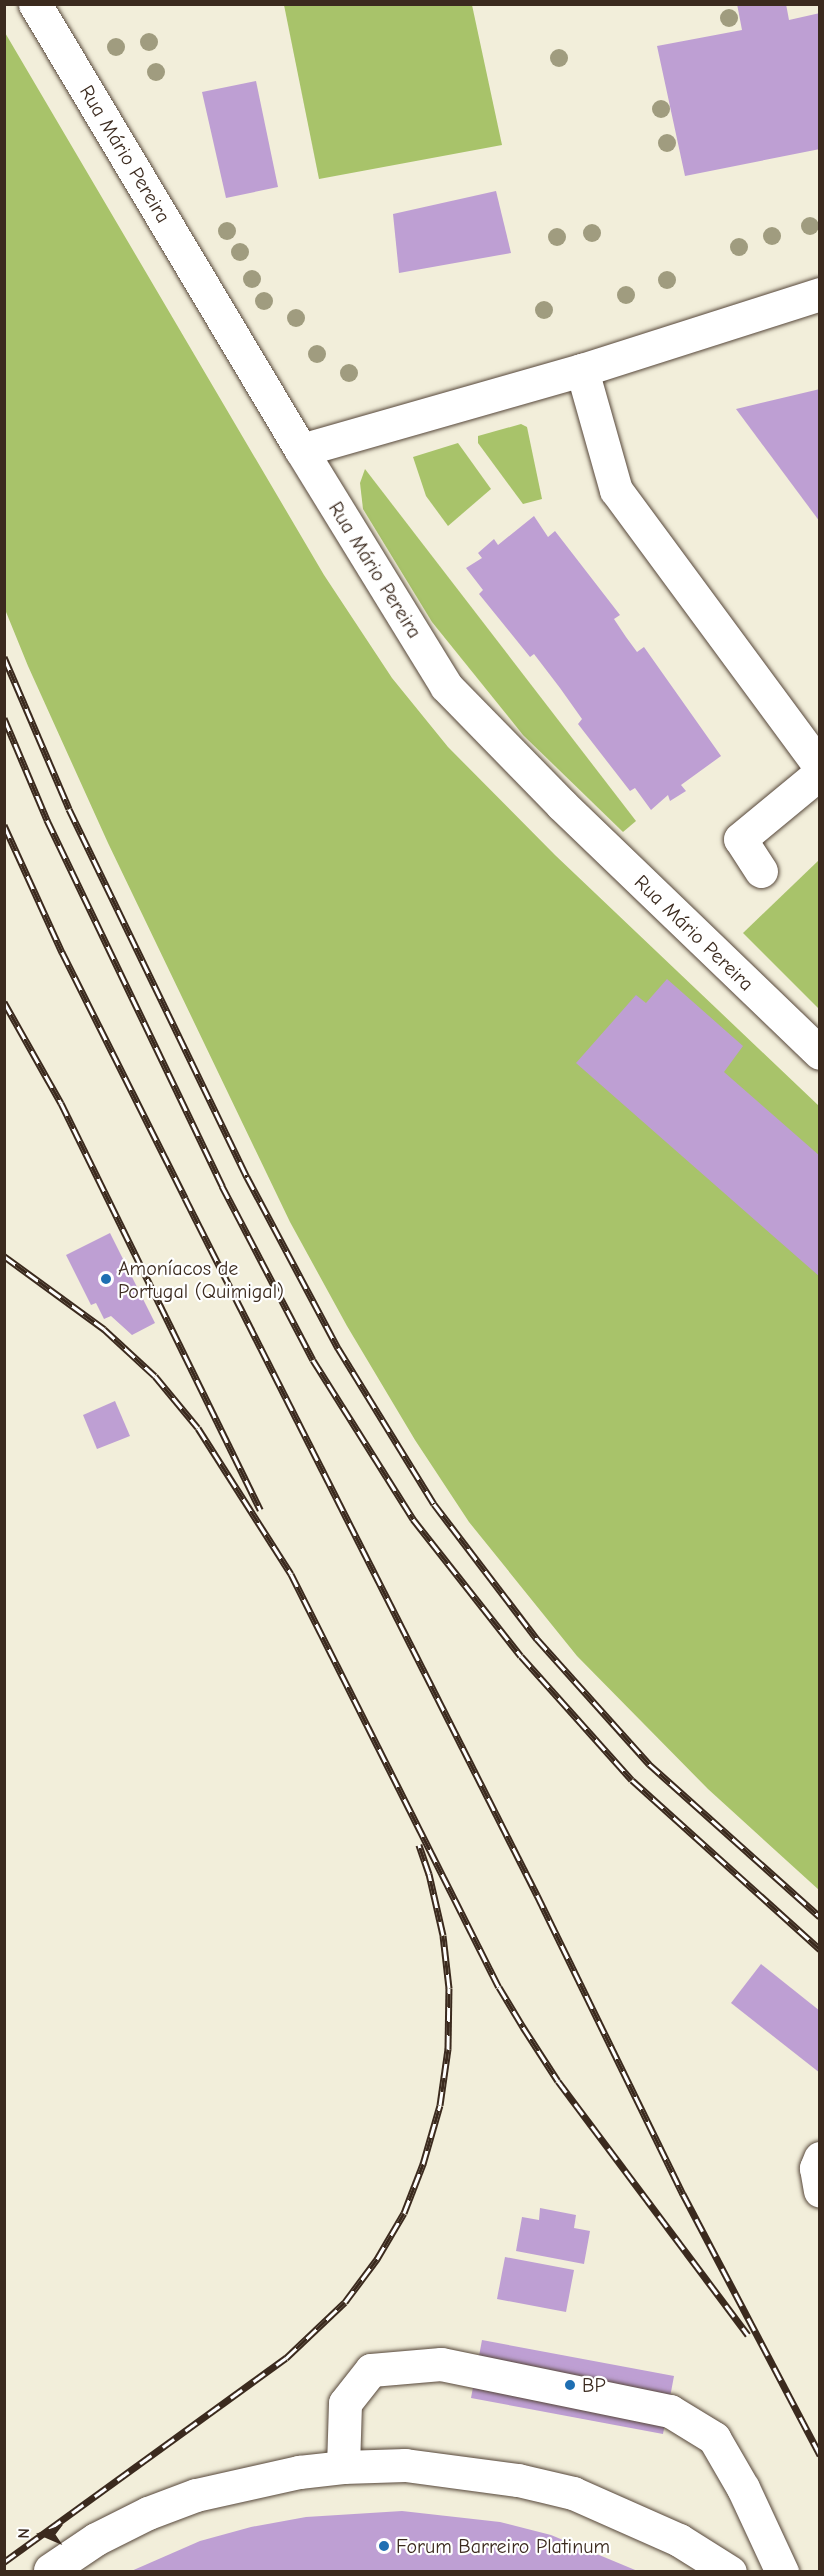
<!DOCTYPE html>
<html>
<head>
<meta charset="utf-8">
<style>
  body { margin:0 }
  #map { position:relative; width:824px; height:2576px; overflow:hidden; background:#f2eeda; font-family:"Comic Neue",sans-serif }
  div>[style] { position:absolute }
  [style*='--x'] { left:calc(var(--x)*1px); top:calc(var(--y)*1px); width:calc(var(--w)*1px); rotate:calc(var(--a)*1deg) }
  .green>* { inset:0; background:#a8c36a }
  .building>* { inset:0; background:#be9fd3 }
  .roads { filter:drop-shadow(0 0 2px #56473a) drop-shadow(0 0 2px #56473a) }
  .minor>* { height:33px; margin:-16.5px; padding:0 16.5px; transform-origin:16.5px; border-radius:16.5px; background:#fff }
  .rail>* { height:7px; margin-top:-3.5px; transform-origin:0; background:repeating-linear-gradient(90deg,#fff 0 14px,#3b2a1e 0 28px); box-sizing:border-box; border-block:2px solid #3b2a1e }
  .trees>* { width:18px; height:18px; margin:-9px; border-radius:50%; background:#a09c7f }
  .dots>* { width:16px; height:16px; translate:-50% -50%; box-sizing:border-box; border:3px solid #fff; border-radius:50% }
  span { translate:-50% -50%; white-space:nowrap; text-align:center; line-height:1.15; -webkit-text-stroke:4.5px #fff; paint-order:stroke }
  .street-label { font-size:20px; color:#3b2a1e }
  .poi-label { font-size:20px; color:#3b2a1e }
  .left { translate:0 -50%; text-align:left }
  .frame { position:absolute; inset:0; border:6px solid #3b2a1e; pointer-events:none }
  .north { position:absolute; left:12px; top:2504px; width:60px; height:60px; -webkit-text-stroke:4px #fff; paint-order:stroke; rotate:272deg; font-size:16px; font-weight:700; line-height:24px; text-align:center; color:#3b2a1e }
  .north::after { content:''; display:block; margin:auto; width:21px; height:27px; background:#3b2a1e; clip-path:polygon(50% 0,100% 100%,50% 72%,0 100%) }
</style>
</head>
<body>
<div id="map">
  <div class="green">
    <i style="clip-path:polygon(284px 5px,472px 5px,502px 145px,319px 179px)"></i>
    <i style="clip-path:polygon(4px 31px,324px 575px,392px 678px,448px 747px,555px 855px,819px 1106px,819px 1890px,708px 1789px,577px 1656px,469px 1522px,415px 1440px,347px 1326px,290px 1222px,108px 843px,28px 666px,4px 607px)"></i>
    <i style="clip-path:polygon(521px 424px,527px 427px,542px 499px,523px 504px,478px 443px,478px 436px)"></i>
    <i style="clip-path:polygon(458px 443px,491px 489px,448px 526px,426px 496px,413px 457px)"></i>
    <i style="clip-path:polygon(365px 469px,636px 821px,623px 832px,523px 735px,432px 622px,363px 509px,360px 483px)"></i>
    <i style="clip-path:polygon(819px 860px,819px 1009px,743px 933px)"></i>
  </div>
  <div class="building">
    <i style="clip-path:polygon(737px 4px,786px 4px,789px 20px,820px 13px,820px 149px,685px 176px,657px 46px,742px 30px)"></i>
    <i style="clip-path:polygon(256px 81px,278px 187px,226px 198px,202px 92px)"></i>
    <i style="clip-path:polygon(496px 191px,511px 253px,399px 273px,393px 214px)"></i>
    <i style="clip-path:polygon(820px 389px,820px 522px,736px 409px)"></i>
    <i style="clip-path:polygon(534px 516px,548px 537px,555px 531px,620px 615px,614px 619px,626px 637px,637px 652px,644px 647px,721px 756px,681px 785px,686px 791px,670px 801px,668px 795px,651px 810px,635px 788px,630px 791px,578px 724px,582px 719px,560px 688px,534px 654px,530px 657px,479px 594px,483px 590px,466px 568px,482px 558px,478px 553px,494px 539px,498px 545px)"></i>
    <i style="clip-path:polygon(667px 979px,743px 1046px,724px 1072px,820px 1156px,820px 1277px,576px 1063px,636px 995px,646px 1003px)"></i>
    <i style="clip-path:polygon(110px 1233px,155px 1323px,132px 1335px,111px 1316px,104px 1319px,96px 1303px,91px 1305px,66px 1255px)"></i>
    <i style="clip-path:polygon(115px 1401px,130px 1436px,97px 1449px,83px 1415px)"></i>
    <i style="clip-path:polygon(761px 1964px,820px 2011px,820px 2073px,731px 2003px)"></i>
    <i style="clip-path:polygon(540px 2208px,576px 2215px,574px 2228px,590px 2231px,584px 2264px,516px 2251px,522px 2217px,539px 2220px)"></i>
    <i style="clip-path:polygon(505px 2257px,574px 2270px,566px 2312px,497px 2299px)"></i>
    <i style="clip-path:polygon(482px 2340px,674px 2376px,663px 2434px,471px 2398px)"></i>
    <i style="clip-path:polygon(402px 2511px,500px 2522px,551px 2535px,640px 2572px,129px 2572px,200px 2541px,251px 2527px,306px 2517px)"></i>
  </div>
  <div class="roads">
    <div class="minor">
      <i style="--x:35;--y:4;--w:519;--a:59.19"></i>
      <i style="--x:301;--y:450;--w:277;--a:58.4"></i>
      <i style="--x:446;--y:686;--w:165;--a:45.7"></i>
      <i style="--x:561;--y:804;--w:359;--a:43.9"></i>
      <i style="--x:582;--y:370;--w:125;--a:74.2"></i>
      <i style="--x:616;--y:490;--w:344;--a:53.6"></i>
      <i style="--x:301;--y:450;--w:292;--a:-15.9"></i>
      <i style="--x:582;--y:370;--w:250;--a:-17.7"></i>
      <i style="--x:761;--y:871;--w:38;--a:-123"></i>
      <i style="--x:740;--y:839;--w:104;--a:-39.5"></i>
      <i style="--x:820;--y:2158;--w:11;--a:112"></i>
      <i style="--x:816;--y:2168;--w:23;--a:80"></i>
      <i style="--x:343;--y:2467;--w:64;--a:-88.2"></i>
      <i style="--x:345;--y:2403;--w:42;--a:-51.8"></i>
      <i style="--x:371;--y:2370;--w:70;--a:-4.9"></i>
      <i style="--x:441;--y:2364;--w:234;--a:11.6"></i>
      <i style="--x:670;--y:2411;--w:52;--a:31.5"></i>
      <i style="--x:714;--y:2438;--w:58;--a:59.9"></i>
      <i style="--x:743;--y:2488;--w:93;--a:65.1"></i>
      <i style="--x:50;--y:2570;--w:55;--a:-34"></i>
      <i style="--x:96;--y:2539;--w:58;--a:-26.6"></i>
      <i style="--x:148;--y:2513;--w:51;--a:-20.6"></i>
      <i style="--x:196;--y:2495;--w:106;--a:-12.6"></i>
      <i style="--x:299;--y:2472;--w:44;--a:-6.5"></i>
      <i style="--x:343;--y:2467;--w:62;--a:-1.8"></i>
      <i style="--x:405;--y:2465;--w:114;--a:7.6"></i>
      <i style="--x:518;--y:2480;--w:57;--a:13.3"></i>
      <i style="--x:573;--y:2493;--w:116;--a:23.9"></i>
      <i style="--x:679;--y:2540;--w:60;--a:32.1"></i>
    </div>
  </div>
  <div class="rail">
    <i style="--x:4;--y:657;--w:165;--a:66.8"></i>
    <i style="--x:69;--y:809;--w:409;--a:64.2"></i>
    <i style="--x:247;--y:1177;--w:194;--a:62"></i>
    <i style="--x:338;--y:1348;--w:183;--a:58.4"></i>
    <i style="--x:434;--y:1504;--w:170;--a:52.7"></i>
    <i style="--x:537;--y:1639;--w:168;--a:48.1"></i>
    <i style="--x:649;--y:1764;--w:229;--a:41.8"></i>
    <i style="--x:4;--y:718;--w:111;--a:67.1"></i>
    <i style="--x:47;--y:820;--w:406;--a:64.4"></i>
    <i style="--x:222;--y:1186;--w:196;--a:62.4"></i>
    <i style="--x:313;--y:1360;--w:188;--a:57.8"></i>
    <i style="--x:413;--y:1519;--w:174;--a:51.8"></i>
    <i style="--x:521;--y:1656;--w:166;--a:48.2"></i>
    <i style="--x:632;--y:1780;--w:253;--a:42"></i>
    <i style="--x:4;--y:825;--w:140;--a:65.5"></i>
    <i style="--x:62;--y:952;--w:275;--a:63.4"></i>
    <i style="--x:185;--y:1198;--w:781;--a:63.21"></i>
    <i style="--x:537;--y:1895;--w:333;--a:64"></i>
    <i style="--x:683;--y:2194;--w:295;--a:62.3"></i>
    <i style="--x:4;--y:1002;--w:116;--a:60.6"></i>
    <i style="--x:61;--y:1103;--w:453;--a:63.9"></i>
    <i style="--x:4;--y:1256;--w:124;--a:36.1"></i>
    <i style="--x:104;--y:1329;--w:69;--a:42.7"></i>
    <i style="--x:155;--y:1376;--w:67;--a:50.4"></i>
    <i style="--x:198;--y:1428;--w:173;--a:57.5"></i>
    <i style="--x:291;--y:1574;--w:462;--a:63.3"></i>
    <i style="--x:499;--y:1987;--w:47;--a:59"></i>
    <i style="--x:523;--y:2027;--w:64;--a:57.1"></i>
    <i style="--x:558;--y:2081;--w:317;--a:53.2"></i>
    <i style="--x:4;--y:2562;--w:348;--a:-35.9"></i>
    <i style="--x:286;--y:2358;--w:81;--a:-43.5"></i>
    <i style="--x:345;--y:2302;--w:54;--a:-53.3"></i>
    <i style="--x:377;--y:2259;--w:53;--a:-59.6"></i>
    <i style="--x:404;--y:2213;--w:53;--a:-68.8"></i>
    <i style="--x:423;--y:2164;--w:61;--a:-73.9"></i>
    <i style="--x:440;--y:2105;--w:57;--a:-81.9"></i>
    <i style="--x:448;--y:2049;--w:61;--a:-89.1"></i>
    <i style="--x:449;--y:1988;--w:53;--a:-96.5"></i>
    <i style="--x:443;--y:1935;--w:63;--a:-102.9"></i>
    <i style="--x:429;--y:1874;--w:31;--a:-109"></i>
  </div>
  <div class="trees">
    <i style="left:729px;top:18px"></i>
    <i style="left:149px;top:42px"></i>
    <i style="left:116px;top:47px"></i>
    <i style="left:559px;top:58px"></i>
    <i style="left:156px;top:72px"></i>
    <i style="left:661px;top:109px"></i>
    <i style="left:667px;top:143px"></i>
    <i style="left:810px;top:226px"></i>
    <i style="left:227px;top:231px"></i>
    <i style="left:592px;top:233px"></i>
    <i style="left:772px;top:236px"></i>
    <i style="left:557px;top:237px"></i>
    <i style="left:739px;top:247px"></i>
    <i style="left:240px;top:252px"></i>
    <i style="left:252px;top:279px"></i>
    <i style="left:667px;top:280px"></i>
    <i style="left:626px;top:295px"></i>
    <i style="left:264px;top:301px"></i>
    <i style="left:544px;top:310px"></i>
    <i style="left:296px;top:318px"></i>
    <i style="left:317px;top:354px"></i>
    <i style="left:349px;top:373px"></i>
  </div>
  <div class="dots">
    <i style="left:106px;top:1279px;background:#1f6fb2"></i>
    <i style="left:570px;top:2385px;background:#1f6fb2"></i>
    <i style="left:384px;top:2546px;background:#1f6fb2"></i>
  </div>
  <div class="street-label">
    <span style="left:125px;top:154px;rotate:59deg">Rua Mário Pereira</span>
    <span style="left:375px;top:570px;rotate:58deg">Rua Mário Pereira</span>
    <span style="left:694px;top:933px;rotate:44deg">Rua Mário Pereira</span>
  </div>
  <div class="poi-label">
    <span class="left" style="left:118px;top:1280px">Amoníacos de<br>Portugal (Quimigal)</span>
    <span class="left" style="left:582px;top:2385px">BP</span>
    <span class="left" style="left:396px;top:2546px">Forum Barreiro Platinum</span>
  </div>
  <div class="frame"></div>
  <div class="north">N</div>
</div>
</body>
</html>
